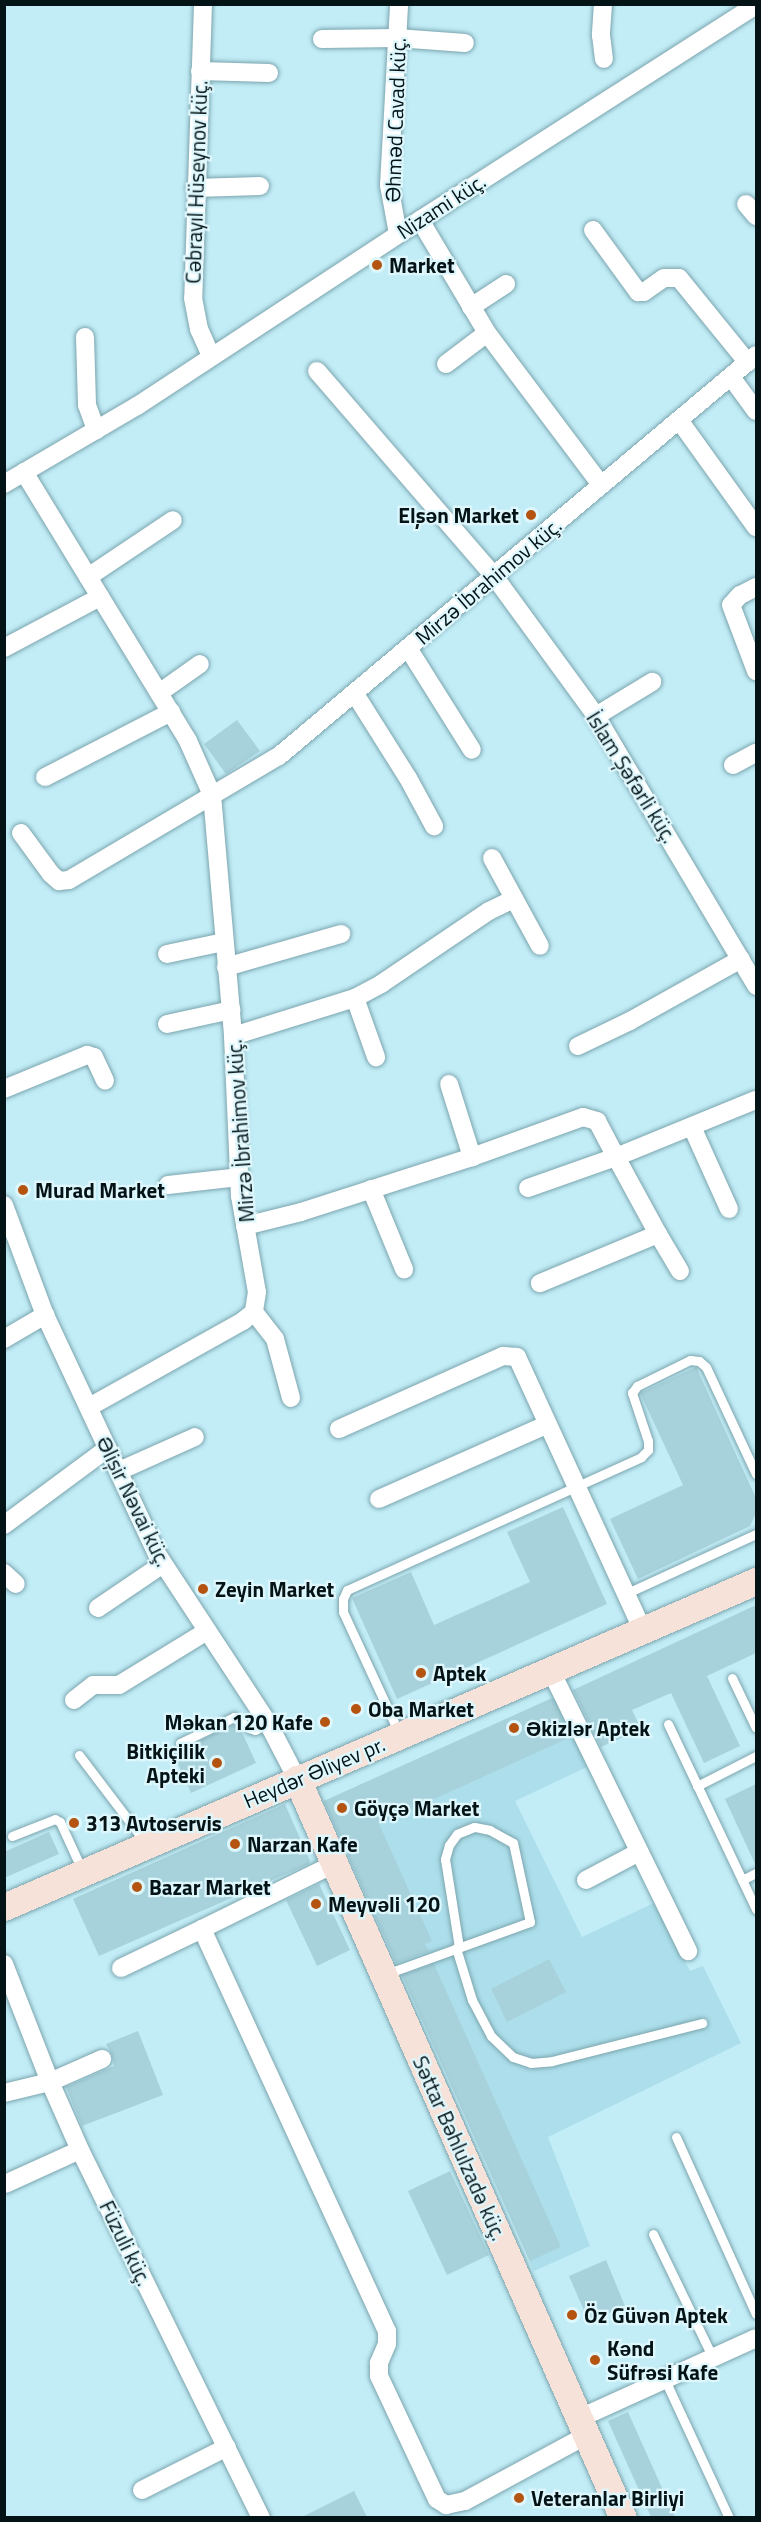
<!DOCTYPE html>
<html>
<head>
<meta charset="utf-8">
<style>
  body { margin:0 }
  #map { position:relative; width:761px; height:2522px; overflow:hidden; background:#c2edf7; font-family:"Titillium Web",sans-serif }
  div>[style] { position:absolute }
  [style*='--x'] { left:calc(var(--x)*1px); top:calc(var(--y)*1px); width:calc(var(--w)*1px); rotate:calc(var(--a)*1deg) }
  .built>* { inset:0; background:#acdfeb }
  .building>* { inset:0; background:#a8d2db }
  .roads { filter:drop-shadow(0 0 2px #7ca5ae) drop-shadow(0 0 2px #7ca5ae) }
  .lane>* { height:9px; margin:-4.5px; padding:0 4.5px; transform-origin:4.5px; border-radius:4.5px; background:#fff }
  .street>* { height:18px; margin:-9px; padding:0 9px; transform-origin:9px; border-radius:9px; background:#fff }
  .secondary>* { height:27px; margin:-13.5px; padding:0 13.5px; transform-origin:13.5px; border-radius:13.5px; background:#f6e2d8 }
  .dots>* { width:16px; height:16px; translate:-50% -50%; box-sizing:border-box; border:3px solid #def7fd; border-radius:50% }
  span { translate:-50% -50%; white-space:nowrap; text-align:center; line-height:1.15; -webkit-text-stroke:4.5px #def7fd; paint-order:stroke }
  .street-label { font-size:21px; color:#041316 }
  .poi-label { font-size:21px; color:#041316; font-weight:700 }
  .left { translate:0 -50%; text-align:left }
  .right { translate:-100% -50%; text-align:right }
  .frame { position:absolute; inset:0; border:6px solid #041316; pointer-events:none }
</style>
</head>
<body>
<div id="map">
  <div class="built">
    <i style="clip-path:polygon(555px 1697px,587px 1767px,515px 1801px,582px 1937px,654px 1903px,690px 1971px,703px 1966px,741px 2043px,548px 2137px,590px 2246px,534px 2271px,324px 1801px)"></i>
  </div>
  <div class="building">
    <i style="clip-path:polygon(237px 720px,260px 751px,226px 774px,204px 744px)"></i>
    <i style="clip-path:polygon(696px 1367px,756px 1498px,756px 1513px,750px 1526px,638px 1579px,610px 1519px,683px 1485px,640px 1393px)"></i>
    <i style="clip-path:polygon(563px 1507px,607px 1604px,397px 1699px,352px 1598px,411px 1572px,434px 1625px,530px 1582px,507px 1532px)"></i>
    <i style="clip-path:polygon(756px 1605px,756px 1653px,707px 1676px,740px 1746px,704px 1763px,671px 1693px,632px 1710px,641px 1729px,601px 1747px,573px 1690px)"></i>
    <i style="clip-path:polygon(552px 1698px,571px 1737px,379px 1824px,432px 1941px,425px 1944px,429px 1951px,396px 1963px,324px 1801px)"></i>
    <i style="clip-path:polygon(233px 1725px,241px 1730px,256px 1763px,191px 1793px,173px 1753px)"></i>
    <i style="clip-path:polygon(756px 1784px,756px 1866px,725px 1799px)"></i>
    <i style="clip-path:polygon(285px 1804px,310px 1861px,309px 1864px,99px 1956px,73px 1899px)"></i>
    <i style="clip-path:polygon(49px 1832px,59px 1854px,4px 1878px,4px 1852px)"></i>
    <i style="clip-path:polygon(319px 1884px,350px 1950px,317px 1966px,286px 1900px)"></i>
    <i style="clip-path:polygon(549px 1959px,566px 1992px,507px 2022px,491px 1989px)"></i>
    <i style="clip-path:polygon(434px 1964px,561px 2247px,530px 2261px,402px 1975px)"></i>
    <i style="clip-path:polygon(138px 2031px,163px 2095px,82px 2126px,66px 2087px,114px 2066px,112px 2055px,106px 2044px)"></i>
    <i style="clip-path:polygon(450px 2171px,489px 2255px,447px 2275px,408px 2191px)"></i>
    <i style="clip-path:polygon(606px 2260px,625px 2306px,589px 2322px,569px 2276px)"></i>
    <i style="clip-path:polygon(628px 2412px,675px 2517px,651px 2517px,608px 2421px)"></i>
    <i style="clip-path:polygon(354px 2491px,367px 2517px,302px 2517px)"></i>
  </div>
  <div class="roads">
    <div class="lane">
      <i style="--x:625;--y:1594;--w:144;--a:-24.6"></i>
      <i style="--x:732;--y:1678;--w:55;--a:64.4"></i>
      <i style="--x:668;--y:1724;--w:205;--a:64.6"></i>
      <i style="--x:399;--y:1733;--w:133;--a:-114.8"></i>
      <i style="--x:343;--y:1612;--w:13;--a:-90"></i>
      <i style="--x:343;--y:1599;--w:10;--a:-66"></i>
      <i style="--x:347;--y:1590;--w:323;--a:-24.3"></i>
      <i style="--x:641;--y:1457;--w:10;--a:-45"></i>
      <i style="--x:648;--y:1450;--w:9;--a:-90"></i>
      <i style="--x:648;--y:1441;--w:51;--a:-108.4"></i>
      <i style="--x:632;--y:1393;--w:9;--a:-54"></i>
      <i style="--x:637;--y:1386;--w:59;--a:-26.1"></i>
      <i style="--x:690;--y:1360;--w:9;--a:6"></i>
      <i style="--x:699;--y:1361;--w:9;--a:41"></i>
      <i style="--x:706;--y:1367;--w:118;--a:65"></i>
      <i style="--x:180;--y:1743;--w:60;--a:-25.7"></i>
      <i style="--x:234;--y:1717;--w:19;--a:36"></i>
      <i style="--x:249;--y:1728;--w:6;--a:18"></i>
      <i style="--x:255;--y:1730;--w:15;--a:-28"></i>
      <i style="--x:79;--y:1755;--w:109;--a:52.8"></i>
      <i style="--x:697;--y:1786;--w:66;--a:-27"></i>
      <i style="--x:12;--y:1836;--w:46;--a:-21.6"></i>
      <i style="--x:55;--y:1819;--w:6;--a:31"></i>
      <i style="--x:60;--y:1822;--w:53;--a:65.4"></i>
      <i style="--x:742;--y:1880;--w:16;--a:-27"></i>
      <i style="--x:456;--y:1948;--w:54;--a:72.9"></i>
      <i style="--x:472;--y:2000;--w:41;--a:62.2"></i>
      <i style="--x:491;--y:2036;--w:30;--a:44"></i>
      <i style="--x:513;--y:2057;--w:19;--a:18"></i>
      <i style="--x:531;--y:2063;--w:21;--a:-5"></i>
      <i style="--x:552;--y:2061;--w:155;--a:-14.2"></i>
      <i style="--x:386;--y:1974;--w:153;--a:-19.9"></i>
      <i style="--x:530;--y:1922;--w:81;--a:-102.1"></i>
      <i style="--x:513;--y:1843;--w:26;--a:-151"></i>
      <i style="--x:490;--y:1830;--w:16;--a:-169"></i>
      <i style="--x:474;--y:1827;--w:18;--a:158"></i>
      <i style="--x:457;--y:1834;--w:14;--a:126"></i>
      <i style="--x:449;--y:1845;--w:15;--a:106"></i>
      <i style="--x:445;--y:1859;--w:89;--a:81"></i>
      <i style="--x:676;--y:2137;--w:194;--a:65.7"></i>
      <i style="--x:653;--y:2234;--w:138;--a:64.2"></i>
      <i style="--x:665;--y:2380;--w:152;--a:65.1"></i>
    </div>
    <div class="street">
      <i style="--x:203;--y:4;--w:294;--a:91.9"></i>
      <i style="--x:193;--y:298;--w:32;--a:79"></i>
      <i style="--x:199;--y:329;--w:30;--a:66"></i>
      <i style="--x:603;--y:4;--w:31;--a:94"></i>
      <i style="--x:601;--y:35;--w:24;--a:83"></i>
      <i style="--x:322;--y:39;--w:75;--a:-0.8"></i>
      <i style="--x:397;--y:38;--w:68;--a:4.2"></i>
      <i style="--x:200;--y:71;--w:69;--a:1.7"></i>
      <i style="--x:195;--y:188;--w:65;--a:-1.8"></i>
      <i style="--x:746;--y:204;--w:16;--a:50"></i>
      <i style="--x:420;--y:220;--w:131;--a:59.3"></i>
      <i style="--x:487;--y:333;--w:190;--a:53.1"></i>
      <i style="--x:593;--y:230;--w:77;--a:54"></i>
      <i style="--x:638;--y:292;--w:6;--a:0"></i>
      <i style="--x:644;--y:292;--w:24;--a:-35"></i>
      <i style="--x:664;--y:278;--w:15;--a:0"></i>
      <i style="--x:679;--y:278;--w:109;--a:50.9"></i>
      <i style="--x:398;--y:234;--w:50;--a:-100.4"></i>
      <i style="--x:389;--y:185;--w:181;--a:-86.8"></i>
      <i style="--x:471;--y:307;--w:42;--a:-33.3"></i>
      <i style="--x:85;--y:337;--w:68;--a:88.3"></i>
      <i style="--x:87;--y:405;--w:27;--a:70"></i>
      <i style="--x:446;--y:364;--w:51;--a:-37.1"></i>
      <i style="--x:317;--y:371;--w:271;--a:49.2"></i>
      <i style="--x:494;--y:576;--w:173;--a:53.9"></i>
      <i style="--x:596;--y:716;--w:314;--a:59.3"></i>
      <i style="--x:731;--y:377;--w:42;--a:53.7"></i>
      <i style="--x:679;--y:420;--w:132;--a:54.3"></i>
      <i style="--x:24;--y:472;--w:315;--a:58.6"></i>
      <i style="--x:188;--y:741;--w:59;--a:66"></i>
      <i style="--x:212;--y:795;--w:242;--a:85"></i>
      <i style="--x:233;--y:1036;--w:160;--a:87.5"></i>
      <i style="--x:240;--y:1196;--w:97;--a:80"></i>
      <i style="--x:257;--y:1292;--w:20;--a:99"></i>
      <i style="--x:254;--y:1312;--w:14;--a:141"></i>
      <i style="--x:243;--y:1321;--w:176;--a:150.8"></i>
      <i style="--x:4;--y:484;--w:154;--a:-30.4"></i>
      <i style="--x:137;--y:406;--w:339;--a:-33.3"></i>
      <i style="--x:420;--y:220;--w:399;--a:-32.6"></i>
      <i style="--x:88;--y:577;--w:102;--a:-33.8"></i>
      <i style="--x:756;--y:587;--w:18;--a:153"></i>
      <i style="--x:740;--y:595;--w:13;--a:132"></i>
      <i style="--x:731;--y:605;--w:71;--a:69.3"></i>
      <i style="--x:4;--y:648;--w:109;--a:-28"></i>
      <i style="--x:408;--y:648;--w:120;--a:57.9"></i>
      <i style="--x:159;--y:693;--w:50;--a:-35.3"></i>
      <i style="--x:355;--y:694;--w:99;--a:57.8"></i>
      <i style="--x:408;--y:778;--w:55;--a:61.6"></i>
      <i style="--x:596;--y:716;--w:66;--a:-31.3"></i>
      <i style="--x:733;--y:765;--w:26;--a:-28"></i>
      <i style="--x:45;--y:777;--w:142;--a:-27.3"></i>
      <i style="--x:21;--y:833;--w:51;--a:53.8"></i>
      <i style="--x:51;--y:874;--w:11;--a:41"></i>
      <i style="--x:59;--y:881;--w:10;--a:-6"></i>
      <i style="--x:69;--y:880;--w:244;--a:-30.6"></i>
      <i style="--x:279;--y:756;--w:623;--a:-40.05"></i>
      <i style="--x:492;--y:858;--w:100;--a:61.4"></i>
      <i style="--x:167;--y:954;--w:58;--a:-11.9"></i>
      <i style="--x:226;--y:967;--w:120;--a:-16"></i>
      <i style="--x:355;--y:998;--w:63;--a:70.4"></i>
      <i style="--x:167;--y:1024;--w:66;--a:-12.3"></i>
      <i style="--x:233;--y:1036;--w:128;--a:-17.3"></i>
      <i style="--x:355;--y:998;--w:30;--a:-28"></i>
      <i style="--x:381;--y:984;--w:130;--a:-34.1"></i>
      <i style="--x:489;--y:911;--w:28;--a:-26"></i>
      <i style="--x:578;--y:1046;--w:58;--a:-25.7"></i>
      <i style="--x:630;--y:1021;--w:127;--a:-29.2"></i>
      <i style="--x:449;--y:1084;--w:77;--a:72.5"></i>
      <i style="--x:4;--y:1089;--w:90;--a:-22.3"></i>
      <i style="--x:87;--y:1055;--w:7;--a:16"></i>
      <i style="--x:94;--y:1057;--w:26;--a:65"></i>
      <i style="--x:692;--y:1127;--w:90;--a:65.7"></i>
      <i style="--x:168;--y:1185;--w:71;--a:-6.4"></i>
      <i style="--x:528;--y:1188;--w:93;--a:-19.4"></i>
      <i style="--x:616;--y:1157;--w:88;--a:61.4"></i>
      <i style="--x:658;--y:1234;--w:128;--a:157.4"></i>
      <i style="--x:371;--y:1189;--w:87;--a:67.6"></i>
      <i style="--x:4;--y:1205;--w:117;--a:69.6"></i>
      <i style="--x:45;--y:1315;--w:264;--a:64.9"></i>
      <i style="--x:157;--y:1554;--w:202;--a:56.7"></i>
      <i style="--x:268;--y:1723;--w:63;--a:62.6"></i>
      <i style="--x:245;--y:1226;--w:58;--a:-14"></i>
      <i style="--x:301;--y:1212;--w:180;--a:-17.8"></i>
      <i style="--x:472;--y:1157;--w:118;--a:-19.8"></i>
      <i style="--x:583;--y:1117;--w:15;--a:16"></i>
      <i style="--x:597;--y:1121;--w:41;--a:62.2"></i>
      <i style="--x:616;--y:1157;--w:151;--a:-22.2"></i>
      <i style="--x:658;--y:1234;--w:43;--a:59.3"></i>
      <i style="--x:254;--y:1312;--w:34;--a:52"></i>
      <i style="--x:275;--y:1339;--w:61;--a:74.8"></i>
      <i style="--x:4;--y:1339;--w:48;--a:-30.3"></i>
      <i style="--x:339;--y:1429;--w:180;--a:-24"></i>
      <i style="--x:503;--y:1356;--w:14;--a:4"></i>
      <i style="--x:517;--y:1357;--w:302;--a:65.3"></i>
      <i style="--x:119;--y:1471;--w:83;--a:-24.1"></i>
      <i style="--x:379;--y:1499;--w:183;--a:-23.9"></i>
      <i style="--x:4;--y:1525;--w:129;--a:-36.5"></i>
      <i style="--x:4;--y:1573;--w:16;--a:43"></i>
      <i style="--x:98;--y:1608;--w:78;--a:-34.1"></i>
      <i style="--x:551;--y:1671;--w:312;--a:63.9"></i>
      <i style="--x:74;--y:1700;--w:24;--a:-38"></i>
      <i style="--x:93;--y:1685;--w:26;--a:0"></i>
      <i style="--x:119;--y:1685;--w:103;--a:-31.5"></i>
      <i style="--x:336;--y:1863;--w:149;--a:153.8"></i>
      <i style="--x:202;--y:1929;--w:443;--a:65.3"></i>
      <i style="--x:387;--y:2331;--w:13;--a:90"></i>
      <i style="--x:387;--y:2344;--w:21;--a:113"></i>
      <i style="--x:379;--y:2363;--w:13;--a:90"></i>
      <i style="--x:379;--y:2376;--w:136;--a:64.8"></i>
      <i style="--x:437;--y:2499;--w:11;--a:34"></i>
      <i style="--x:446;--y:2505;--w:19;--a:-12"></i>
      <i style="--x:465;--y:2501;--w:139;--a:-28.4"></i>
      <i style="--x:586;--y:1880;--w:60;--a:-27.8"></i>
      <i style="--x:4;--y:1964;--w:127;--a:68.7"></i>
      <i style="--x:50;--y:2082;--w:74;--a:66.2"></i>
      <i style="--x:80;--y:2150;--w:410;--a:63.8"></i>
      <i style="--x:121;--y:1968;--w:90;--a:-25.7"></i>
      <i style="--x:4;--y:2093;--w:47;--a:-13.4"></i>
      <i style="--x:50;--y:2082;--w:57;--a:-23.9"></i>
      <i style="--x:5;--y:2184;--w:82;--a:-24.4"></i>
      <i style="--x:580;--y:2418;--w:193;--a:-24.4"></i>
      <i style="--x:142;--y:2490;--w:95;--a:-26.8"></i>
    </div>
    <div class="secondary">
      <i style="--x:297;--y:1779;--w:808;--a:66.2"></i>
      <i style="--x:4;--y:1907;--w:820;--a:-23.44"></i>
    </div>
  </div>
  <div class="dots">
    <i style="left:377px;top:265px;background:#b45410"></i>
    <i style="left:531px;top:515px;background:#b45410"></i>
    <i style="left:23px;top:1190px;background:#b45410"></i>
    <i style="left:203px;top:1589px;background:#b45410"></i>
    <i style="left:421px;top:1673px;background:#b45410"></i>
    <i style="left:356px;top:1709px;background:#b45410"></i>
    <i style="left:325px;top:1722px;background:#b45410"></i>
    <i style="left:514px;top:1728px;background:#b45410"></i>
    <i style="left:217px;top:1763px;background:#b45410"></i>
    <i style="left:342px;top:1808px;background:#b45410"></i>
    <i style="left:74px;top:1823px;background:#b45410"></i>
    <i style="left:235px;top:1844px;background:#b45410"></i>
    <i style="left:137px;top:1887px;background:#b45410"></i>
    <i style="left:316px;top:1904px;background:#b45410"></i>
    <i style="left:572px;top:2315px;background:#b45410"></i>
    <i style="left:595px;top:2360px;background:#b45410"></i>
    <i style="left:519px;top:2498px;background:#b45410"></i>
  </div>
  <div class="street-label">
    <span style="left:395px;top:120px;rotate:-88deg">Əhməd Cavad küç.</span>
    <span style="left:196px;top:182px;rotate:-88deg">Cəbrayıl Hüseynov küç.</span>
    <span style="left:441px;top:206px;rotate:-33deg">Nizami küç.</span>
    <span style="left:488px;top:581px;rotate:-40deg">Mirzə İbrahimov küç.</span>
    <span style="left:632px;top:777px;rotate:58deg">İslam Şəfərli küç.</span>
    <span style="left:240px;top:1131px;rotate:-94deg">Mirzə İbrahimov küç.</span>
    <span style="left:134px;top:1501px;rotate:64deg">Əlişir Nəvai küç.</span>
    <span style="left:314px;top:1772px;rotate:-23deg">Heydər Əliyev pr.</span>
    <span style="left:460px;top:2148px;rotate:66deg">Səttar Bəhlulzadə küç.</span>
    <span style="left:126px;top:2243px;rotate:64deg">Füzuli küç.</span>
  </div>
  <div class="poi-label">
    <span class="left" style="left:389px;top:265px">Market</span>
    <span class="right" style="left:519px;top:515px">Elşən Market</span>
    <span class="left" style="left:35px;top:1190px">Murad Market</span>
    <span class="left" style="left:215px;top:1589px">Zeyin Market</span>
    <span class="left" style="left:433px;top:1673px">Aptek</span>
    <span class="left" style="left:368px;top:1709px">Oba Market</span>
    <span class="right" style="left:313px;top:1722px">Məkan 120 Kafe</span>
    <span class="left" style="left:526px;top:1728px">Əkizlər Aptek</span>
    <span class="right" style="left:205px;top:1763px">Bitkiçilik<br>Apteki</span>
    <span class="left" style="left:354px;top:1808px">Göyçə Market</span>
    <span class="left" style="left:86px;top:1823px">313 Avtoservis</span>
    <span class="left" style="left:247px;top:1844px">Narzan Kafe</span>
    <span class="left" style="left:149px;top:1887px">Bazar Market</span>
    <span class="left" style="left:328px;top:1904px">Meyvəli 120</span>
    <span class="left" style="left:584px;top:2315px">Öz Güvən Aptek</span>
    <span class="left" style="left:607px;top:2360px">Kənd<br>Süfrəsi Kafe</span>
    <span class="left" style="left:531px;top:2498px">Veteranlar Birliyi</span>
  </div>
  <div class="frame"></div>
</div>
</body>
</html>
